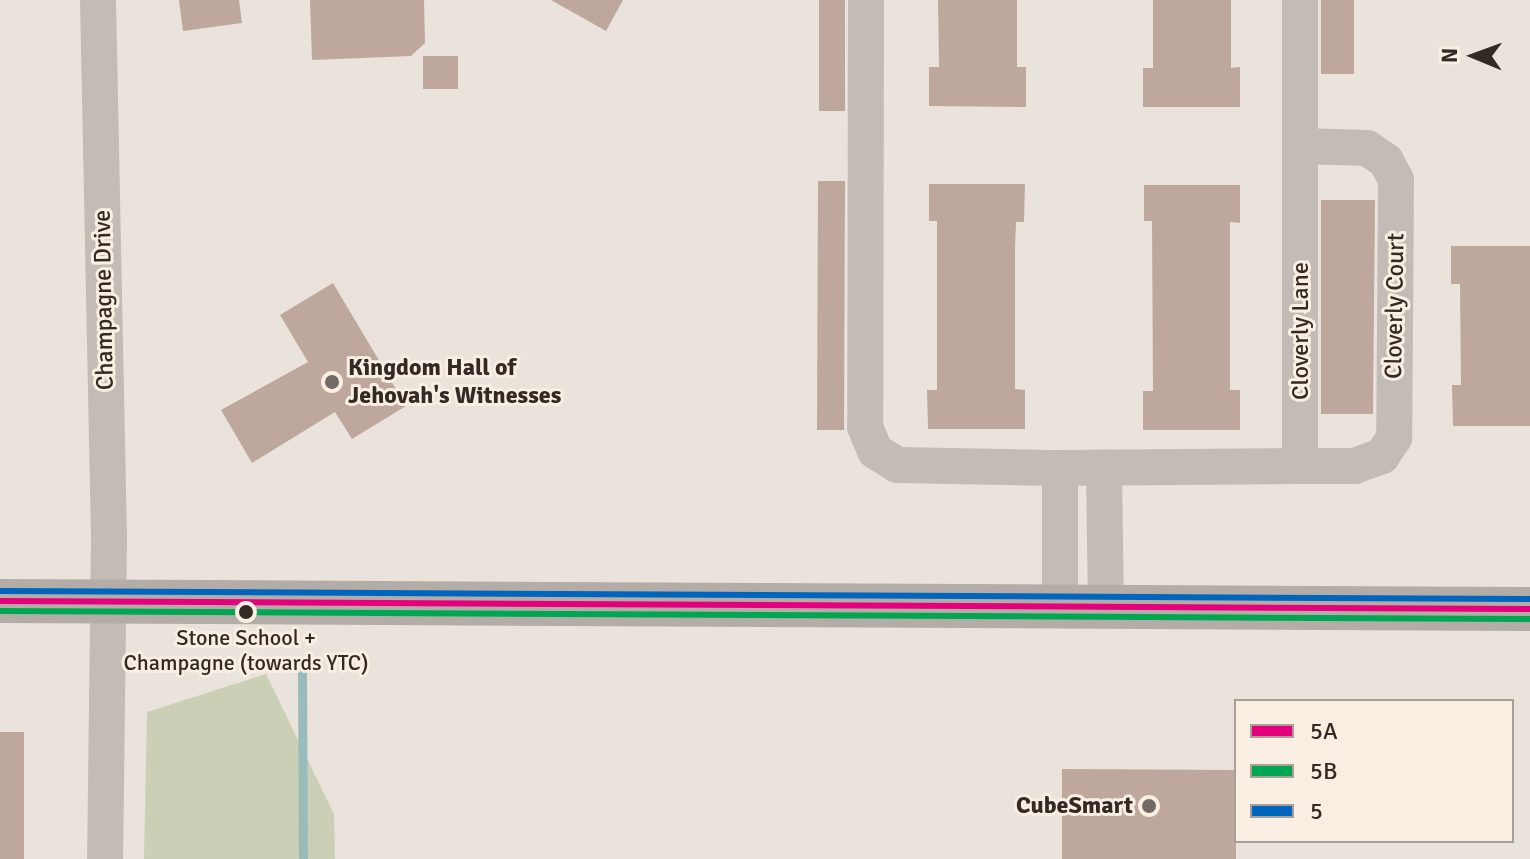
<!DOCTYPE html>
<html>
<head>
<meta charset="utf-8">
<style>
  body { margin:0 }
  #map { position:relative; width:1530px; height:859px; overflow:hidden; background:#eae3dc; font-family:Signika,sans-serif }
  div>[style] { position:absolute }
  [style*='--x'] { left:calc(var(--x)*1px); top:calc(var(--y)*1px); width:calc(var(--w)*1px); rotate:calc(var(--a)*1deg) }
  .green>* { inset:0; background:#cbcfb6 }
  .stream>* { height:9px; margin:-4.5px; padding:0 4.5px; transform-origin:4.5px; border-radius:4.5px; background:#9bb }
  .building>* { inset:0; background:#bea89e }
  .minor>* { height:36px; margin:-18px; padding:0 18px; transform-origin:18px; border-radius:18px; background:#c3bcb6 }
  .secondary>* { height:44px; margin:-22px; padding:0 22px; transform-origin:22px; border-radius:22px; background:#b4aca6 }
  .bus-1>* { height:6px; margin:-3px; padding:0 3px; transform-origin:3px; border-radius:3px; background:#e5007d }
  .bus-2>* { height:6px; margin:-3px; padding:0 3px; transform-origin:3px; border-radius:3px; background:#00a651 }
  .bus-3>* { height:6px; margin:-3px; padding:0 3px; transform-origin:3px; border-radius:3px; background:#0065bd }
  .dots>* { width:22px; height:22px; translate:-50% -50%; box-sizing:border-box; border:4px solid #f8eee2; border-radius:50% }
  span { translate:-50% -50%; white-space:nowrap; text-align:center; line-height:1.15; -webkit-text-stroke:6px #f8eee2; paint-order:stroke }
  .bus-label { font-size:22px; color:#332925 }
  .street-label { font-size:24px; color:#332925 }
  .poi-label { font-size:24px; color:#332925; font-weight:700 }
  .left { translate:0 -50%; text-align:left }
  .right { translate:-100% -50%; text-align:right }
  .legend { position:absolute; left:1234px; top:699px; width:280px; height:144px; box-sizing:border-box; background:#f8eee2; border:2px solid #a99f96; margin:0; padding:10px 14px; list-style:none; font-size:24px; color:#332925 }
  .legend li { display:flex; align-items:center; gap:16px; height:40px }
  .legend b { width:40px; border:2px solid #a99f96 }
  .north { position:absolute; left:1434px; top:16px; width:80px; height:80px; -webkit-text-stroke:6px #f8eee2; paint-order:stroke; rotate:271deg; font-size:22px; font-weight:700; line-height:32px; text-align:center; color:#332925 }
  .north::after { content:''; display:block; margin:auto; width:28px; height:36px; background:#332925; clip-path:polygon(50% 0,100% 100%,50% 72%,0 100%) }
</style>
</head>
<body>
<div id="map">
  <div class="green">
    <i style="clip-path:polygon(266px 674px,334px 814px,335px 859px,144px 859px,147px 712px)"></i>
  </div>
  <div class="stream">
    <i style="--x:302;--y:671;--w:188;--a:89.7"></i>
  </div>
  <div class="building">
    <i style="clip-path:polygon(179px 0,239px 0,242px 23px,183px 31px)"></i>
    <i style="clip-path:polygon(310px 0,424px 0,425px 43px,411px 56px,312px 60px)"></i>
    <i style="clip-path:polygon(551px 0,623px 0,606px 31px)"></i>
    <i style="clip-path:polygon(819px 0,845px 0,845px 111px,819px 111px)"></i>
    <i style="clip-path:polygon(938px 0,1017px 0,1017px 67px,1026px 67px,1026px 107px,929px 106px,929px 67px,939px 67px)"></i>
    <i style="clip-path:polygon(1153px 0,1231px 0,1231px 68px,1240px 67px,1240px 107px,1143px 107px,1143px 68px,1153px 68px)"></i>
    <i style="clip-path:polygon(1321px 0,1354px 0,1354px 74px,1321px 74px)"></i>
    <i style="clip-path:polygon(423px 56px,458px 56px,458px 89px,423px 89px)"></i>
    <i style="clip-path:polygon(818px 181px,845px 181px,844px 430px,817px 430px)"></i>
    <i style="clip-path:polygon(929px 184px,1025px 184px,1024px 222px,1016px 222px,1015px 249px,1015px 389px,1025px 390px,1025px 429px,928px 429px,927px 390px,937px 390px,937px 221px,929px 221px)"></i>
    <i style="clip-path:polygon(1144px 185px,1240px 185px,1240px 223px,1230px 222px,1230px 390px,1240px 390px,1240px 430px,1143px 430px,1143px 391px,1153px 391px,1152px 221px,1144px 221px)"></i>
    <i style="clip-path:polygon(1321px 200px,1375px 200px,1373px 414px,1321px 414px)"></i>
    <i style="clip-path:polygon(1451px 246px,1530px 246px,1530px 426px,1453px 426px,1452px 385px,1461px 385px,1460px 284px,1451px 284px)"></i>
    <i style="clip-path:polygon(333px 283px,406px 406px,352px 439px,335px 412px,252px 463px,221px 410px,308px 362px,280px 315px)"></i>
    <i style="clip-path:polygon(0 732px,24px 732px,24px 859px,0 859px)"></i>
    <i style="clip-path:polygon(1062px 769px,1236px 770px,1236px 859px,1062px 859px)"></i>
  </div>
  <div class="minor">
    <i style="--x:98;--y:0;--w:540;--a:88.83"></i>
    <i style="--x:109;--y:540;--w:319;--a:90.7"></i>
    <i style="--x:866;--y:0;--w:427;--a:90.1"></i>
    <i style="--x:865;--y:427;--w:26;--a:67"></i>
    <i style="--x:875;--y:451;--w:26;--a:32"></i>
    <i style="--x:897;--y:465;--w:163;--a:1.1"></i>
    <i style="--x:1060;--y:468;--w:240;--a:-0.5"></i>
    <i style="--x:1300;--y:466;--w:466;--a:-90"></i>
    <i style="--x:1300;--y:146;--w:67;--a:1.7"></i>
    <i style="--x:1367;--y:148;--w:23;--a:34"></i>
    <i style="--x:1386;--y:161;--w:21;--a:62"></i>
    <i style="--x:1396;--y:180;--w:258;--a:90.4"></i>
    <i style="--x:1394;--y:438;--w:22;--a:124"></i>
    <i style="--x:1382;--y:456;--w:29;--a:160"></i>
    <i style="--x:1355;--y:466;--w:55;--a:180"></i>
    <i style="--x:1060;--y:468;--w:136;--a:90"></i>
    <i style="--x:1104;--y:468;--w:137;--a:89.2"></i>
  </div>
  <div class="secondary">
    <i style="--x:0;--y:601;--w:1530;--a:0.3"></i>
  </div>
  <div class="bus-1">
    <i style="--x:0;--y:601;--w:1530;--a:0.3"></i>
  </div>
  <div class="bus-2">
    <i style="--x:0;--y:611;--w:1530;--a:0.3"></i>
  </div>
  <div class="bus-3">
    <i style="--x:0;--y:591;--w:1530;--a:0.3"></i>
  </div>
  <div class="dots">
    <i style="left:332px;top:382px;background:#736a65"></i>
    <i style="left:246px;top:612px;background:#332925"></i>
    <i style="left:1149px;top:806px;background:#736a65"></i>
  </div>
  <div class="bus-label">
    <span style="left:246px;top:650px">Stone School +<br>Champagne (towards YTC)</span>
  </div>
  <div class="street-label">
    <span style="left:104px;top:300px;rotate:-91deg">Champagne Drive</span>
    <span style="left:1395px;top:306px;rotate:-89deg">Cloverly Court</span>
    <span style="left:1301px;top:331px;rotate:-90deg">Cloverly Lane</span>
  </div>
  <div class="poi-label">
    <span class="left" style="left:348px;top:382px">Kingdom Hall of<br>Jehovah's Witnesses</span>
    <span class="right" style="left:1133px;top:806px">CubeSmart</span>
  </div>
  <ul class="legend">
  <li><b style="height:10px;background:#e5007d"></b>5A</li>
  <li><b style="height:10px;background:#00a651"></b>5B</li>
  <li><b style="height:10px;background:#0065bd"></b>5</li>
  </ul>
  <div class="north">N</div>
</div>
</body>
</html>
